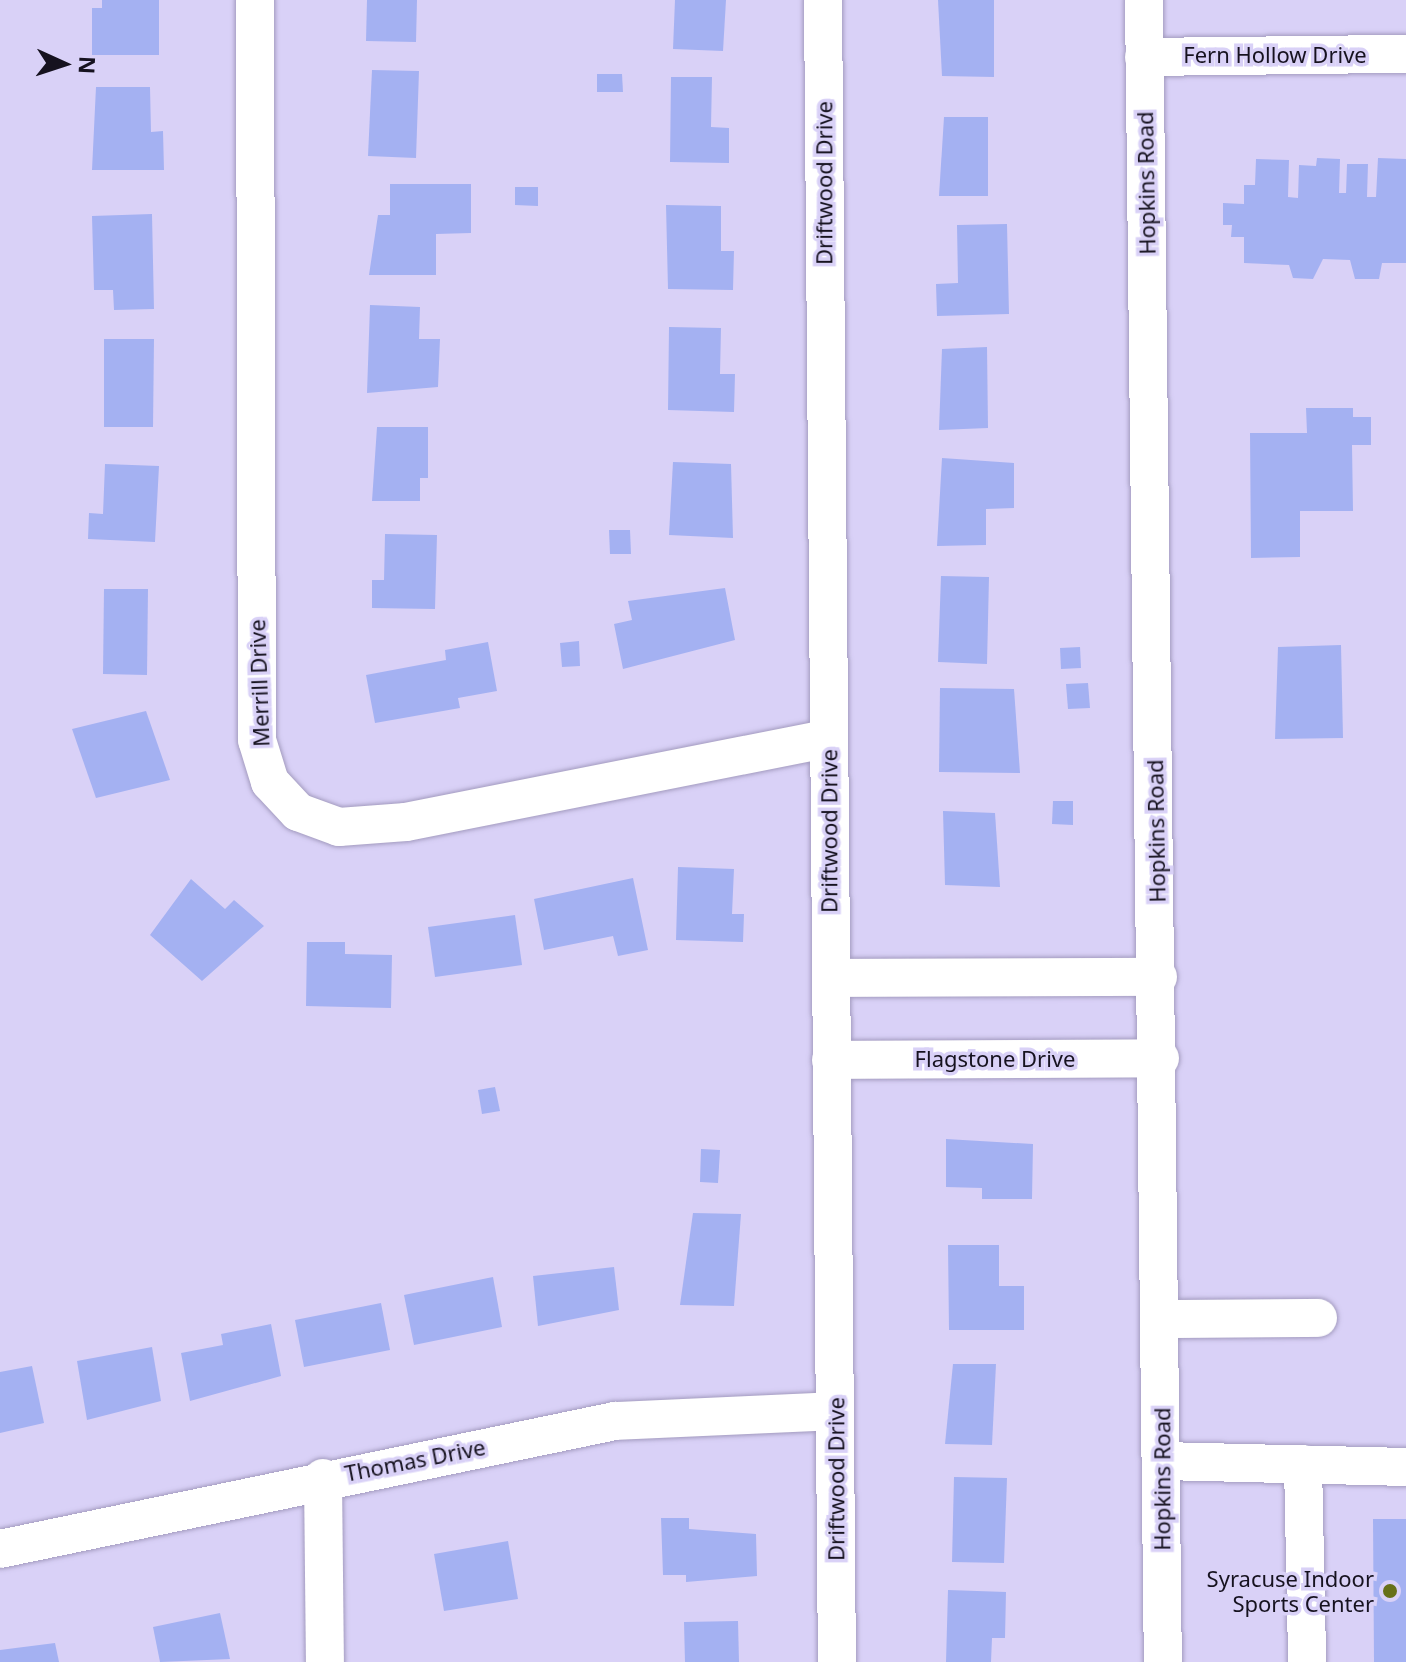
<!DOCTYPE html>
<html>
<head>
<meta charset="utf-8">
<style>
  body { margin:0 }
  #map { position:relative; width:1406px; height:1662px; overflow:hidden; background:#d9d1f7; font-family:"Noto Sans",sans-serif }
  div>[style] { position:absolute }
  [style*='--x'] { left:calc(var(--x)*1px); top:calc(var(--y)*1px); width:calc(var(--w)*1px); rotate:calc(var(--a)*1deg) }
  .building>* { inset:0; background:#a4b1f2 }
  .roads { filter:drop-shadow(0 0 2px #a39bbf) drop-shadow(0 0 2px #a39bbf) }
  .minor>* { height:38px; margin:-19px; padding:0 19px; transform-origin:19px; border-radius:19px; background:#fff }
  .dots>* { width:22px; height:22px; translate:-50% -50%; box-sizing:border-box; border:4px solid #d9d1f7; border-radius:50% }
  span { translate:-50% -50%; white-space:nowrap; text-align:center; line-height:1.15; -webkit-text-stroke:7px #d9d1f7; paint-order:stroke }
  .street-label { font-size:22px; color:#16121f }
  .poi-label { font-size:22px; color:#16121f }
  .right { translate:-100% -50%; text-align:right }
  .north { position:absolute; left:24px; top:24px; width:80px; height:80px; -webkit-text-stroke:6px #d9d1f7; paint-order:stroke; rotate:93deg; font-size:22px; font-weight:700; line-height:32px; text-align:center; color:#16121f }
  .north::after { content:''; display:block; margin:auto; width:28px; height:36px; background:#16121f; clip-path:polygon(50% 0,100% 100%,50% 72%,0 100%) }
</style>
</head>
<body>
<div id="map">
  <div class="building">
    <i style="clip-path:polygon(102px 0,159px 0,159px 55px,92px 55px,92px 8px,102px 8px)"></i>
    <i style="clip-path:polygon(367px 0,417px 0,416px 42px,366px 41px)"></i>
    <i style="clip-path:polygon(675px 0,726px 0,723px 51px,673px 49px)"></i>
    <i style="clip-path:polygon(938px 0,994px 0,994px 77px,942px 76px)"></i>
    <i style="clip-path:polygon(372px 70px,419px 71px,416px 158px,368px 156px)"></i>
    <i style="clip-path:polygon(597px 74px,622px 74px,623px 92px,597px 92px)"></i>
    <i style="clip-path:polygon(671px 77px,712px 77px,711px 127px,729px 128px,729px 163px,670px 162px)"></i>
    <i style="clip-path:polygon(96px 87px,150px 87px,151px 132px,163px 131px,164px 170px,92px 170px)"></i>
    <i style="clip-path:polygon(944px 117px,988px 117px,988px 196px,939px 196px)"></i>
    <i style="clip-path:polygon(1317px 158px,1340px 159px,1339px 193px,1346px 193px,1347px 164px,1368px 164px,1367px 197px,1376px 197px,1378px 158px,1406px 159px,1406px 263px,1382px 263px,1379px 279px,1355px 279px,1350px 260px,1323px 259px,1313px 279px,1293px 278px,1289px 265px,1244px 263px,1244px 237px,1231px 237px,1232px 225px,1223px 225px,1223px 203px,1244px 204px,1244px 185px,1255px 185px,1256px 159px,1289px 160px,1288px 197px,1298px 198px,1299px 165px,1316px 166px)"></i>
    <i style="clip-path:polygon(390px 184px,471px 184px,471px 233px,436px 234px,436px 275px,369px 275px,378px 215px,390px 215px)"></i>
    <i style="clip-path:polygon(515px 187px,538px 187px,538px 206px,515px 205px)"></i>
    <i style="clip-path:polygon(666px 205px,721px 206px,721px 251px,734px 251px,733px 290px,668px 289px)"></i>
    <i style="clip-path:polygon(152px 214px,154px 309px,114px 310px,113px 290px,94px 290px,92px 216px)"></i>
    <i style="clip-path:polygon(1007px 224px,1009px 314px,937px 316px,936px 284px,958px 283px,957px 225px)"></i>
    <i style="clip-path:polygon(370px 305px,420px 307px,419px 339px,440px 339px,438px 387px,367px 393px)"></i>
    <i style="clip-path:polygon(669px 327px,721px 328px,720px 374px,735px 374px,734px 412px,668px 410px)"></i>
    <i style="clip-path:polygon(104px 339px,154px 339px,153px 427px,104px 427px)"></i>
    <i style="clip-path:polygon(987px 347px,988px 428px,939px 430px,942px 349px)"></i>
    <i style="clip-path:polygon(1306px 408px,1353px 408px,1353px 417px,1371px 417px,1371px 445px,1352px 445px,1353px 511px,1300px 511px,1300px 557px,1251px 558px,1250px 433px,1307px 433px)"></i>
    <i style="clip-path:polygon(377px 427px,428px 427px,428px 478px,420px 478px,420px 501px,372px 501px)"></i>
    <i style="clip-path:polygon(942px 458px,1014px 463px,1014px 508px,986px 509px,986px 545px,937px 546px)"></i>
    <i style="clip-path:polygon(673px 462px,731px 464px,733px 538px,669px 535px)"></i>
    <i style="clip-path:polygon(105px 464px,159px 466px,155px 542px,88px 539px,89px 513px,103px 514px)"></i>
    <i style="clip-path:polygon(609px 530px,630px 530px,631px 554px,610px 554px)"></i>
    <i style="clip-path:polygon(385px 534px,437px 535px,435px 609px,372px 608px,372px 580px,384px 580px)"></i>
    <i style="clip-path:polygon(941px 576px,989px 577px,987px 664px,938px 662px)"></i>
    <i style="clip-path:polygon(725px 588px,735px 640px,623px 669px,614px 624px,632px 620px,628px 601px)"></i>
    <i style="clip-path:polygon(104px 589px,148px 589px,147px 675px,103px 674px)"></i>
    <i style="clip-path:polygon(579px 641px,580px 666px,562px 667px,560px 643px)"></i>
    <i style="clip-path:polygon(488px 642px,497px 691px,458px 698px,460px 708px,375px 723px,366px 675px,446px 660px,445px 650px)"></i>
    <i style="clip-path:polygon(1341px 645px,1343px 738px,1275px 739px,1278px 647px)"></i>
    <i style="clip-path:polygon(1080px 647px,1081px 668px,1061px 669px,1060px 648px)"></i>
    <i style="clip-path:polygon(1088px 683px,1090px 708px,1068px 709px,1066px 684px)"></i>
    <i style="clip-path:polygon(940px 688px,1014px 689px,1020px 773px,939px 772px)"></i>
    <i style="clip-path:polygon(146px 711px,170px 780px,96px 798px,72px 729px)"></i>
    <i style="clip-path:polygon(1053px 801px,1073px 801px,1073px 825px,1052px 824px)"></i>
    <i style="clip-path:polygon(943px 811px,995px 813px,1000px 887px,945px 885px)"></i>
    <i style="clip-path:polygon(678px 867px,734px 869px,732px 914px,744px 914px,743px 942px,676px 940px)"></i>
    <i style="clip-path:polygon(633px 878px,648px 950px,618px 956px,613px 936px,544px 950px,534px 899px)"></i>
    <i style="clip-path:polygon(191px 879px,225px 909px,234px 900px,264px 926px,202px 981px,150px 935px)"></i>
    <i style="clip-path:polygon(515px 915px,522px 965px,435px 977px,428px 927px)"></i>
    <i style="clip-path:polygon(307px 942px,345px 942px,345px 954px,392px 955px,391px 1008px,306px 1006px)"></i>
    <i style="clip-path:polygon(495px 1087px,500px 1111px,482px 1114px,478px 1090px)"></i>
    <i style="clip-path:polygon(946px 1139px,1033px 1144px,1032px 1199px,982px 1199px,982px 1188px,946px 1187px)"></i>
    <i style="clip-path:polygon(701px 1149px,720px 1150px,718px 1183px,700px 1182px)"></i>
    <i style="clip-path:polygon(693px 1213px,741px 1214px,734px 1306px,680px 1305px)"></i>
    <i style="clip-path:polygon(948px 1245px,999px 1245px,999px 1286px,1024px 1286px,1024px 1330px,949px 1330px)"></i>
    <i style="clip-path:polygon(614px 1267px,619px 1310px,538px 1326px,533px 1276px)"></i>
    <i style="clip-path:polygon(493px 1277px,502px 1327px,414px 1345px,404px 1295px)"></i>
    <i style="clip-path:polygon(381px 1303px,390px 1350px,304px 1367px,295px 1320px)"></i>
    <i style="clip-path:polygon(271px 1324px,281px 1376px,190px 1401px,181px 1353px,223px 1345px,221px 1334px)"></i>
    <i style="clip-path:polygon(152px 1347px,161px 1401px,87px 1420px,77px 1361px)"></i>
    <i style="clip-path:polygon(953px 1364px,996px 1364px,992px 1445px,945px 1444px)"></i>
    <i style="clip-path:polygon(32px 1366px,44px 1423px,0 1433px,0 1372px)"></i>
    <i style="clip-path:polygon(954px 1477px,1007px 1478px,1004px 1563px,952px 1562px)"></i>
    <i style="clip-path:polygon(661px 1518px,689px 1518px,689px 1529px,756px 1534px,757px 1576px,686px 1582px,686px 1575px,663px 1575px)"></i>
    <i style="clip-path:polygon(1373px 1519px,1406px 1519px,1406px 1662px,1374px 1662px)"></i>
    <i style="clip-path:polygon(508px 1541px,518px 1599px,444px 1611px,434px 1554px)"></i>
    <i style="clip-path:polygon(948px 1590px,1006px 1592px,1005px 1638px,992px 1638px,991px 1662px,946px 1662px)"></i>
    <i style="clip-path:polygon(220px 1613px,230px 1659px,160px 1662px,153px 1627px)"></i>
    <i style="clip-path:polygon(738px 1621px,739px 1662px,685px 1662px,684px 1622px)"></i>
    <i style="clip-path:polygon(55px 1643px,59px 1662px,0 1662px,0 1650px)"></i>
  </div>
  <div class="roads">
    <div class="minor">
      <i style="--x:255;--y:0;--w:740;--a:89.85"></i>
      <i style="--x:257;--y:740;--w:44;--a:72.8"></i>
      <i style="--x:270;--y:782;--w:41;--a:47"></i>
      <i style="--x:298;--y:812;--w:44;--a:20.1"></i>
      <i style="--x:339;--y:827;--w:67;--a:-4.3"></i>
      <i style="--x:406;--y:822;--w:431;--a:-11.2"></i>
      <i style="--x:823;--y:0;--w:1662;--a:89.52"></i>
      <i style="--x:1144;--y:0;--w:1662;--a:89.35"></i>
      <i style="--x:1144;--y:57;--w:262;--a:-0.7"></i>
      <i style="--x:831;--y:978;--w:327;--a:-0.2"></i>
      <i style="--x:831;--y:1060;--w:329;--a:-0.3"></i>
      <i style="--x:1161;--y:1319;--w:157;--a:-0.4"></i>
      <i style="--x:1162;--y:1461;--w:244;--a:1.4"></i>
      <i style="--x:1303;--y:1464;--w:198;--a:88.8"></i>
      <i style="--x:323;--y:1478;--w:184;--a:89.4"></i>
      <i style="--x:0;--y:1549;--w:628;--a:-11.76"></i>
      <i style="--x:615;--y:1421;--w:220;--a:-2.6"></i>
    </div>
  </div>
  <div class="dots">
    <i style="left:1390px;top:1591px;background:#677018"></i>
  </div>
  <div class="street-label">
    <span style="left:1275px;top:55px">Fern Hollow Drive</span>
    <span style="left:824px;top:183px;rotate:-90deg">Driftwood Drive</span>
    <span style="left:1146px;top:183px;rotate:-91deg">Hopkins Road</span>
    <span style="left:259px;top:683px;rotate:-92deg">Merrill Drive</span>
    <span style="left:829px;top:831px;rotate:-90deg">Driftwood Drive</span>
    <span style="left:1156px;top:831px;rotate:-91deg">Hopkins Road</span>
    <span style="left:995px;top:1059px">Flagstone Drive</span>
    <span style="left:415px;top:1460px;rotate:-11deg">Thomas Drive</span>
    <span style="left:836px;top:1479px;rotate:-90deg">Driftwood Drive</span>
    <span style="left:1162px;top:1479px;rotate:-90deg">Hopkins Road</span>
  </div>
  <div class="poi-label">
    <span class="right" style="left:1374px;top:1591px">Syracuse Indoor<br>Sports Center</span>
  </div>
  <div class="north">N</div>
</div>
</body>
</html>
